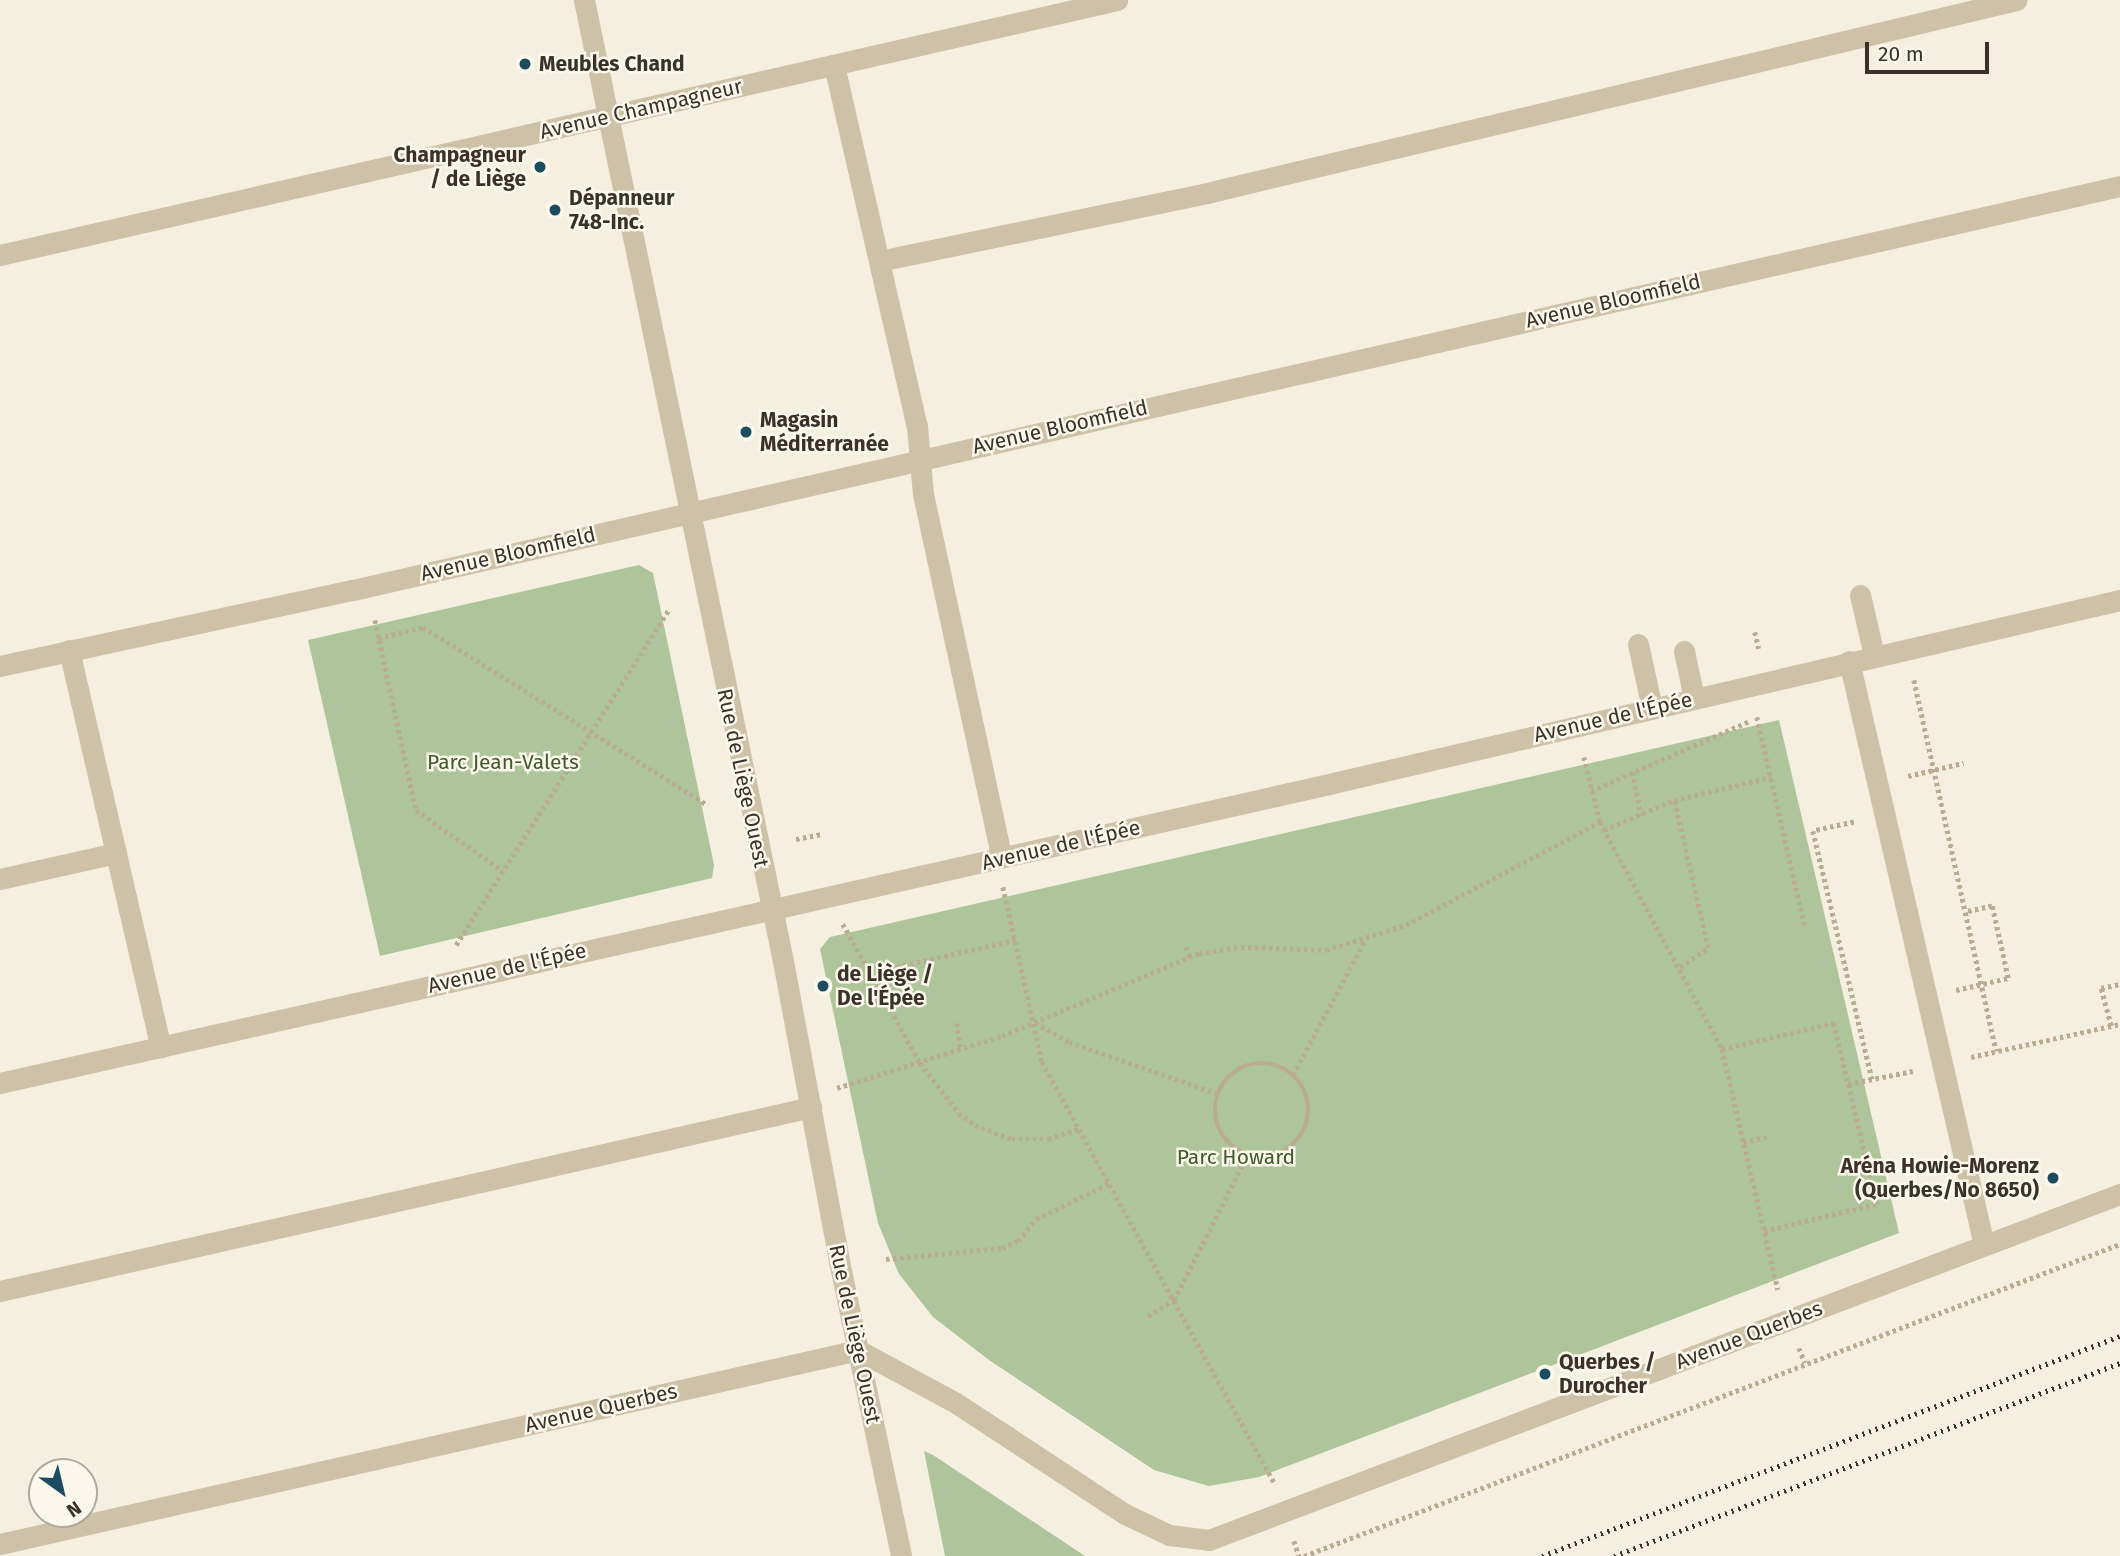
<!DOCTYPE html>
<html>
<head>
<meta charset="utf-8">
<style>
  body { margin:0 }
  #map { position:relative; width:2120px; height:1556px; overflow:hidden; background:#f4efde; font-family:"Fira Sans",sans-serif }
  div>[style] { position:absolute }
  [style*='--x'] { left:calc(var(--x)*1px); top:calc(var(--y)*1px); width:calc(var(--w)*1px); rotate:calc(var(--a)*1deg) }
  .green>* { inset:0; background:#aec59c }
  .path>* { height:4.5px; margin-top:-2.25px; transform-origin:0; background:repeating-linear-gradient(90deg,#baac92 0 3.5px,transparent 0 7px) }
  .path>.ring { margin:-2.25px; padding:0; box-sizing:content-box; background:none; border:4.5px solid #baac92; border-radius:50% }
  .minor>* { height:21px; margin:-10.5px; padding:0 10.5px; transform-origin:10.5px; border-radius:10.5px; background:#cec1a8 }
  .rail>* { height:5px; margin-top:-2.5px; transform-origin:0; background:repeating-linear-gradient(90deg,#3a3229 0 2px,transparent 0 7px) }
  .dots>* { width:19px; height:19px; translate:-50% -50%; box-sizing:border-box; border:4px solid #fbf7eb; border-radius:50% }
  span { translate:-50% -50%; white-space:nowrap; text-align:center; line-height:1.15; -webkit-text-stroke:5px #fbf7eb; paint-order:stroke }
  .poi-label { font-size:21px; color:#3a3229; font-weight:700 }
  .left { translate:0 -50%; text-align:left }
  .right { translate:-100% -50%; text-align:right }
  .street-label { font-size:21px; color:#3a3229 }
  .park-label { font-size:21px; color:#3f5a2b }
  .north { position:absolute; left:28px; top:1458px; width:70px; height:70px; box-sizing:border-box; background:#fbf7eb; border:2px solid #aea89d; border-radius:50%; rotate:146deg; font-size:19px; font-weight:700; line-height:28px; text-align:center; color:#3a3229 }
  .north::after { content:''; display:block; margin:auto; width:24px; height:32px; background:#1b4c5f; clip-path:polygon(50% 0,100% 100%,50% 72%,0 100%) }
  .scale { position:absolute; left:1865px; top:42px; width:124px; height:32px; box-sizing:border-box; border:4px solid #3a3229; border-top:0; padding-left:9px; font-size:21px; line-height:24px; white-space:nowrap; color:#3a3229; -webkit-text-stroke:5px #fbf7eb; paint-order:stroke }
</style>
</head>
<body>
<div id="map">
  <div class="green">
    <i style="clip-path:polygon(639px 565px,653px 573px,714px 865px,712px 878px,380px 956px,308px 640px)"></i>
    <i style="clip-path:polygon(1779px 720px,1899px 1233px,1259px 1477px,1209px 1486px,1154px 1470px,989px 1360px,933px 1317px,899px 1274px,878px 1223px,820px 949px,830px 937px)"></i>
    <i style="clip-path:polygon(924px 1451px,933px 1455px,1085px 1556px,945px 1556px)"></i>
  </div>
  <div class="path">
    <i style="--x:375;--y:620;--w:194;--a:77.8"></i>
    <i style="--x:416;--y:810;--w:106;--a:35"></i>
    <i style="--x:1755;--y:632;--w:17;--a:77"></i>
    <i style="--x:378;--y:638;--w:46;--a:-13.7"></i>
    <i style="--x:423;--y:627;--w:336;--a:32"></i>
    <i style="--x:1914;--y:680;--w:380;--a:77.5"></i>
    <i style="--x:1757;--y:717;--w:215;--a:77.1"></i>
    <i style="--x:1584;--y:757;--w:67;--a:76.2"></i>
    <i style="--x:1600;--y:822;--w:258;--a:61.7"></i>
    <i style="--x:1722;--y:1049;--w:247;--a:76.9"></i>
    <i style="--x:1633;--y:772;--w:44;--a:79.5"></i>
    <i style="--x:1908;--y:776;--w:57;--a:-13.3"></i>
    <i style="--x:1591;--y:791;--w:174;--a:-23.8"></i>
    <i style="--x:1854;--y:822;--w:42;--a:167.6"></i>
    <i style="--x:1813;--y:831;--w:255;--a:76.6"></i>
    <i style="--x:1604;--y:830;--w:76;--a:-23.2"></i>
    <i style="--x:796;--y:839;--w:25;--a:-11"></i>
    <i style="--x:1003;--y:887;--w:179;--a:77.4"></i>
    <i style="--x:1042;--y:1062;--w:481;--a:61.1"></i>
    <i style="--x:843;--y:924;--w:159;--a:61"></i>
    <i style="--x:920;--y:1063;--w:63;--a:52"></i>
    <i style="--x:959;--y:1113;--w:20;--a:37"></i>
    <i style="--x:975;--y:1125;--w:40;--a:21"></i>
    <i style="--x:1012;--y:1139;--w:36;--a:0"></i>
    <i style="--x:1048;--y:1139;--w:33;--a:-18"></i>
    <i style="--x:456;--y:945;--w:396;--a:-57.6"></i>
    <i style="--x:1186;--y:947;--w:11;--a:68"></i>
    <i style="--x:1680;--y:967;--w:34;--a:-34"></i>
    <i style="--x:1708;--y:948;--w:152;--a:-102.9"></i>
    <i style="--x:1674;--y:800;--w:100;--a:-13.3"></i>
    <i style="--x:869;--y:973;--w:150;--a:-12.7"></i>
    <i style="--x:1956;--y:990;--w:53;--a:-13"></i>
    <i style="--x:2008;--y:978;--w:74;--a:-102.5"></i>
    <i style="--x:1992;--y:906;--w:28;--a:167"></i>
    <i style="--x:957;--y:1023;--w:26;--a:81"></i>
    <i style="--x:1035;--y:1023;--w:39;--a:29"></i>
    <i style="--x:1069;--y:1042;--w:158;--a:19.2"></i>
    <i style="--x:2111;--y:1026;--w:39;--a:-105"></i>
    <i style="--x:2101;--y:988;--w:19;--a:-12"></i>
    <i style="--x:1722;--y:1049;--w:115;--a:-13.1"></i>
    <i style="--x:1834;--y:1023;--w:63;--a:77.1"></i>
    <i style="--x:1971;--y:1057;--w:153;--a:-12.5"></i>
    <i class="ring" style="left:1215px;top:1063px;width:89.5px;height:89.5px"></i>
    <i style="--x:1293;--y:1075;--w:153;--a:-61.9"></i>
    <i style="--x:837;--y:1088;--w:173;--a:-17.5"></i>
    <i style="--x:1002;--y:1036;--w:214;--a:-22.8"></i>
    <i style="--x:1199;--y:953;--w:42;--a:-8.1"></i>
    <i style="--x:1241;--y:947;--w:85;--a:2"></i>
    <i style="--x:1326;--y:950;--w:84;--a:-17.4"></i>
    <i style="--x:1406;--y:925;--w:220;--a:-28"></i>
    <i style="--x:1743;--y:1142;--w:24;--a:-12"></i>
    <i style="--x:1764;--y:1231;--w:115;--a:-13.6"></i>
    <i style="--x:1876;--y:1204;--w:123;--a:-103.1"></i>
    <i style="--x:1848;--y:1084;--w:66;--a:-11.3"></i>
    <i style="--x:886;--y:1259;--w:117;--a:-5.4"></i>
    <i style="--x:1002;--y:1248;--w:17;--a:-24"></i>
    <i style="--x:1018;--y:1241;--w:28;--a:-51"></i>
    <i style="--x:1036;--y:1219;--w:82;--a:-25.9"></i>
    <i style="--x:1148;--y:1316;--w:31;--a:-32"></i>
    <i style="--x:1174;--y:1300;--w:164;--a:-63.1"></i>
    <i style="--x:1799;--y:1348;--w:16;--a:68"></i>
    <i style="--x:1294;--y:1541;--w:16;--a:72"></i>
    <i style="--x:1304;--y:1556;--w:874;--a:-20.92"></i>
  </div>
  <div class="minor">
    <i style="--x:584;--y:0;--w:981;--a:78.3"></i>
    <i style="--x:783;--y:961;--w:305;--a:79.4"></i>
    <i style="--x:839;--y:1261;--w:301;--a:78.1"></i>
    <i style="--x:834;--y:65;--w:370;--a:77.1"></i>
    <i style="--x:917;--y:426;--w:68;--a:85"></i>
    <i style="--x:923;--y:494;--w:372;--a:77.8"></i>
    <i style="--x:0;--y:255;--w:1146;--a:-12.86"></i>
    <i style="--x:879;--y:261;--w:339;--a:-11.7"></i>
    <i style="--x:1211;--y:192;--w:828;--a:-13.41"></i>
    <i style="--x:1860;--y:595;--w:62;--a:76.9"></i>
    <i style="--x:1638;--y:644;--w:66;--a:77.7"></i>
    <i style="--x:69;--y:650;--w:408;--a:77"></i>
    <i style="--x:1684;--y:651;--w:48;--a:78"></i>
    <i style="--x:1849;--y:661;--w:599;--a:76.98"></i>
    <i style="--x:0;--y:666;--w:361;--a:-12.2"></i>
    <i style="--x:353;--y:590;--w:1813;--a:-12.88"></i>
    <i style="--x:0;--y:879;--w:119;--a:-12.6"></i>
    <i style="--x:0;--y:1083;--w:1366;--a:-12.68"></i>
    <i style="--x:1333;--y:783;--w:808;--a:-13.09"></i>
    <i style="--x:0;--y:1291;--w:832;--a:-12.78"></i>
    <i style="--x:0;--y:1544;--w:880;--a:-12.74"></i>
    <i style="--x:858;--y:1350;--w:111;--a:28.4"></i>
    <i style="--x:956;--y:1403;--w:202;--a:33.3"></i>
    <i style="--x:1125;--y:1514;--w:49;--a:25.5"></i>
    <i style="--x:1169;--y:1535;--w:40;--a:7.1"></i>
    <i style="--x:1209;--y:1540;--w:974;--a:-20.8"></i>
  </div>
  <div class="rail">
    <i style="--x:1542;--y:1556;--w:618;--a:-20.84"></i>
    <i style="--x:1614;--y:1556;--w:542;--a:-20.88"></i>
  </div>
  <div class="dots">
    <i style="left:525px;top:64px;background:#1b4c5f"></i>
    <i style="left:540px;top:167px;background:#1b4c5f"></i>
    <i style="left:555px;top:210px;background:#1b4c5f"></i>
    <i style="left:746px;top:432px;background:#1b4c5f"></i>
    <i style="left:823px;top:986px;background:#1b4c5f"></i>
    <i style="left:2053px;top:1178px;background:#1b4c5f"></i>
    <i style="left:1545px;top:1374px;background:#1b4c5f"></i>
  </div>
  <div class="poi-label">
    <span class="left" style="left:539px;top:64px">Meubles Chand</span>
    <span class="right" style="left:526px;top:167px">Champagneur<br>/ de Liège</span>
    <span class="left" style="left:569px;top:210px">Dépanneur<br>748-Inc.</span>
    <span class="left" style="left:760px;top:432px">Magasin<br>Méditerranée</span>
    <span class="left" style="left:837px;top:986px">de Liège /<br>De l'Épée</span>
    <span class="right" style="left:2039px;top:1178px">Aréna Howie-Morenz<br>(Querbes/No 8650)</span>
    <span class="left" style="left:1559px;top:1374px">Querbes /<br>Durocher</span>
  </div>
  <div class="street-label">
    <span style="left:641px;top:109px;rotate:-13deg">Avenue Champagneur</span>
    <span style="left:1613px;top:301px;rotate:-13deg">Avenue Bloomfield</span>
    <span style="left:1060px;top:427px;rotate:-13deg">Avenue Bloomfield</span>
    <span style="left:508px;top:554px;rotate:-13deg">Avenue Bloomfield</span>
    <span style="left:1613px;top:717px;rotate:-13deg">Avenue de l'Épée</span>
    <span style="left:743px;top:778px;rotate:78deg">Rue de Liège Ouest</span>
    <span style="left:1061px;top:845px;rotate:-13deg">Avenue de l'Épée</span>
    <span style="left:507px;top:968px;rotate:-13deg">Avenue de l'Épée</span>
    <span style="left:855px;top:1334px;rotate:78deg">Rue de Liège Ouest</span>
    <span style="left:1749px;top:1335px;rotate:-21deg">Avenue Querbes</span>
    <span style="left:601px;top:1408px;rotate:-13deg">Avenue Querbes</span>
  </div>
  <div class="park-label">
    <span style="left:503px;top:762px">Parc Jean-Valets</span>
    <span style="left:1236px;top:1157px">Parc Howard</span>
  </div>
  <div class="north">N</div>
  <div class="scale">20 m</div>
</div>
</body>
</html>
